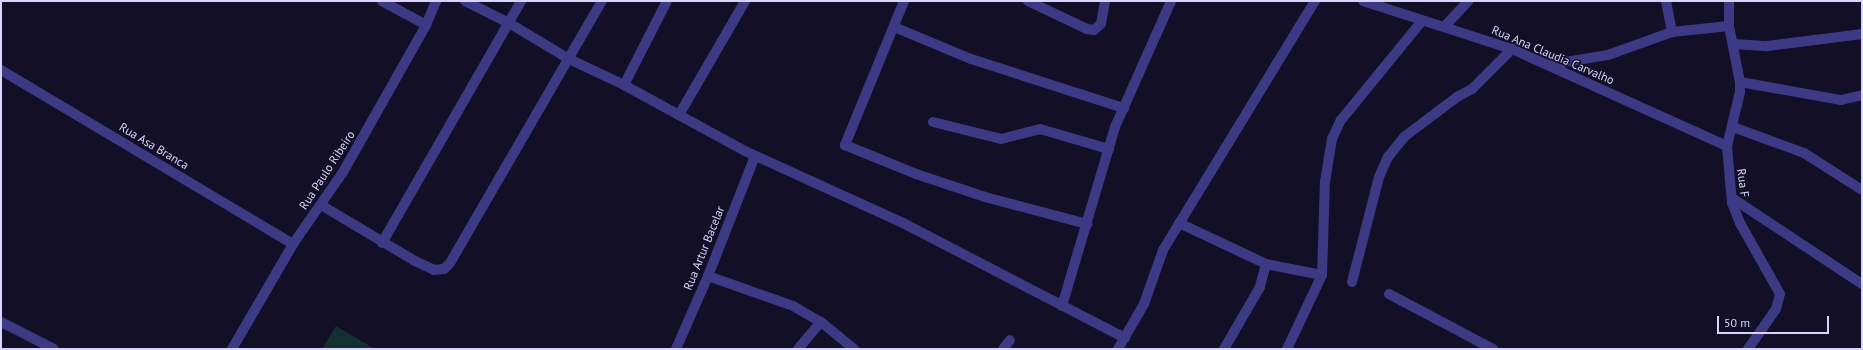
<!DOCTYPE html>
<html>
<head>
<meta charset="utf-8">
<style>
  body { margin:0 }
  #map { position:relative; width:1863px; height:350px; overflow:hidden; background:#130f26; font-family:"PT Sans",sans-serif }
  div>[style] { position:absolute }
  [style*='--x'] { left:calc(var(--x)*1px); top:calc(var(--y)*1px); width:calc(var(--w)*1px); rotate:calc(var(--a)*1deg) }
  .green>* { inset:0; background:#12302f }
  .street>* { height:10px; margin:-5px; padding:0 5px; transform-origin:5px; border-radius:5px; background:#3d3a85 }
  span { translate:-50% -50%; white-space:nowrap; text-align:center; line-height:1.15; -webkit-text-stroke:3px #130f26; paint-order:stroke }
  .street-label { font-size:12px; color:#d9d4ff }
  .frame { position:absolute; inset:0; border:2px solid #d9d4ff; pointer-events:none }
  .scale { position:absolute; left:1717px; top:316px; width:112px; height:18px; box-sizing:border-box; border:2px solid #d9d4ff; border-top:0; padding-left:5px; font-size:12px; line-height:14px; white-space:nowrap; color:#d9d4ff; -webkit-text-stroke:3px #130f26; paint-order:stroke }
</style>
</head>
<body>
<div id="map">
  <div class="green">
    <i style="clip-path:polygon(336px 326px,375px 349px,322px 349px)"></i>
  </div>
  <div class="street">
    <i style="--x:382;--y:1;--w:50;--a:28.6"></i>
    <i style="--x:465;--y:1;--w:49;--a:26.6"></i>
    <i style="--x:509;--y:23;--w:70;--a:31"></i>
    <i style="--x:569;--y:59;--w:61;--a:25.3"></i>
    <i style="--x:624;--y:85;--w:138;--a:28.6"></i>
    <i style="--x:745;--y:151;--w:174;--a:24.5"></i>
    <i style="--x:903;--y:223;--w:250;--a:27.4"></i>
    <i style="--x:904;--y:1;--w:156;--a:112.3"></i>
    <i style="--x:845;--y:145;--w:77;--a:22.2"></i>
    <i style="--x:916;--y:174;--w:73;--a:18.4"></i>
    <i style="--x:985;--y:197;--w:106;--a:14.8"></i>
    <i style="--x:1028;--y:1;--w:65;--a:25.4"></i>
    <i style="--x:1087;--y:29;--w:7;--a:8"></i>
    <i style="--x:1094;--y:30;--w:9;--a:-41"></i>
    <i style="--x:1101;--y:24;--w:23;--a:-80"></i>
    <i style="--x:1363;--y:1;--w:157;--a:17.9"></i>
    <i style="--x:1512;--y:49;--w:236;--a:24.3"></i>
    <i style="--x:1666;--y:1;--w:32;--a:79"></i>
    <i style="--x:1729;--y:1;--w:25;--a:90"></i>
    <i style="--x:1729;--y:26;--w:57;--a:78.9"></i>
    <i style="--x:1740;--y:82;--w:10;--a:90"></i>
    <i style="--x:1740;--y:92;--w:56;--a:103.5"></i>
    <i style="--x:1727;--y:146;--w:57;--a:85"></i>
    <i style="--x:1732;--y:203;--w:22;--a:68"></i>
    <i style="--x:1740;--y:223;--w:81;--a:60.6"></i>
    <i style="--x:1780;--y:294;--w:16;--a:105"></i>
    <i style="--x:1776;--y:309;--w:49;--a:125"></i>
    <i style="--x:1445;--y:26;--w:34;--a:-47"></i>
    <i style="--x:894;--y:27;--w:83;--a:22.6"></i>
    <i style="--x:971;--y:59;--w:161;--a:17.8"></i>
    <i style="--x:1735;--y:44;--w:32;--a:4"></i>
    <i style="--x:1767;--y:46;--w:96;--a:-7.2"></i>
    <i style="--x:1548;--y:65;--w:61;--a:-9.5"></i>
    <i style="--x:1608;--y:55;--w:68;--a:-19.8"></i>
    <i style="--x:1672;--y:32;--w:57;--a:-6"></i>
    <i style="--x:1;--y:70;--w:340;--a:30.8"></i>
    <i style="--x:1740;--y:82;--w:103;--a:10.1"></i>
    <i style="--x:1841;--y:100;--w:22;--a:-13"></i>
    <i style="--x:624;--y:85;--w:94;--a:-62.9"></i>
    <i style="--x:679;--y:115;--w:132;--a:-59.9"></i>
    <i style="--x:933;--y:122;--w:70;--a:14"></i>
    <i style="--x:1001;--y:139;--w:40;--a:-14.4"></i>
    <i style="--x:1040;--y:129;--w:72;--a:16.2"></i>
    <i style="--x:1733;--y:127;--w:76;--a:20.1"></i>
    <i style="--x:1804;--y:153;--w:69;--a:32.5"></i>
    <i style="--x:1732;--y:198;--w:156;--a:33.5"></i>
    <i style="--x:321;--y:205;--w:109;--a:30.8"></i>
    <i style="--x:415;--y:261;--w:21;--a:25"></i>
    <i style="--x:434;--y:270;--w:10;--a:-6"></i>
    <i style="--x:444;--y:269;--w:8;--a:-45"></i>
    <i style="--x:450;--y:263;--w:303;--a:-59.9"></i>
    <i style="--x:1179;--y:223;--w:96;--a:25.2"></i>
    <i style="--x:1266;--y:264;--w:24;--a:105"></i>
    <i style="--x:1260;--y:287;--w:72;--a:120.1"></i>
    <i style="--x:382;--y:243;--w:279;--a:-60.1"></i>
    <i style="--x:1266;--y:264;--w:57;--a:11.1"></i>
    <i style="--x:708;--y:276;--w:90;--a:19.4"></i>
    <i style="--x:793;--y:306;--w:32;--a:30"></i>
    <i style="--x:821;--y:322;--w:43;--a:39.3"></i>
    <i style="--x:1352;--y:282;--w:108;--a:-75.6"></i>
    <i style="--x:1379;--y:177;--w:22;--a:-66"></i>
    <i style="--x:1388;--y:157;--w:26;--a:-51"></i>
    <i style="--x:1404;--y:137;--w:66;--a:-37"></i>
    <i style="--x:1457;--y:97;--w:17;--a:-28"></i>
    <i style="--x:1472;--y:89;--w:57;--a:-45"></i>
    <i style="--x:1389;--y:294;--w:118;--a:27.9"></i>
    <i style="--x:1062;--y:306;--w:187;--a:-73.5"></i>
    <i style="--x:1115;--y:127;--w:138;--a:-66"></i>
    <i style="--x:1;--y:322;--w:59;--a:27"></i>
    <i style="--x:232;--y:349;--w:121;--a:-59.8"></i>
    <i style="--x:293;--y:244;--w:88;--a:-55.2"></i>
    <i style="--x:343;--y:172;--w:169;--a:-60.5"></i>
    <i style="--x:426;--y:25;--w:26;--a:-67"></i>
    <i style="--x:676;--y:349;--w:80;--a:-66.3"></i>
    <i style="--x:708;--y:276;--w:129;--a:-68.6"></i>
    <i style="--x:798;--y:349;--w:35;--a:-50"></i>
    <i style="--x:1003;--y:349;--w:11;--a:-52"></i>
    <i style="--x:1118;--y:349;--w:52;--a:-60"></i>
    <i style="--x:1144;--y:304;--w:57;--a:-70.6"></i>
    <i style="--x:1163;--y:250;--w:292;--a:-58.6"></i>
    <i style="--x:1287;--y:349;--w:82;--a:-64.7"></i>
    <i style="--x:1322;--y:275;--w:93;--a:-88.2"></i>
    <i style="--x:1325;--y:182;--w:44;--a:-80.8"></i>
    <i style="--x:1332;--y:139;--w:21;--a:-65"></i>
    <i style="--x:1341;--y:120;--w:128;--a:-50.7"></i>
  </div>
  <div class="street-label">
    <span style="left:1553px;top:55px;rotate:23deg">Rua Ana Claudia Carvalho</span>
    <span style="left:154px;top:146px;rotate:31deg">Rua Asa Branca</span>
    <span style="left:327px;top:170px;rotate:-57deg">Rua Paulo Ribeiro</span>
    <span style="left:1743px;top:183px;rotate:82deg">Rua F</span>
    <span style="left:704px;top:248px;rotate:-68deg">Rua Artur Bacelar</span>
  </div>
  <div class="frame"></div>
  <div class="scale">50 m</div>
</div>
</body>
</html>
